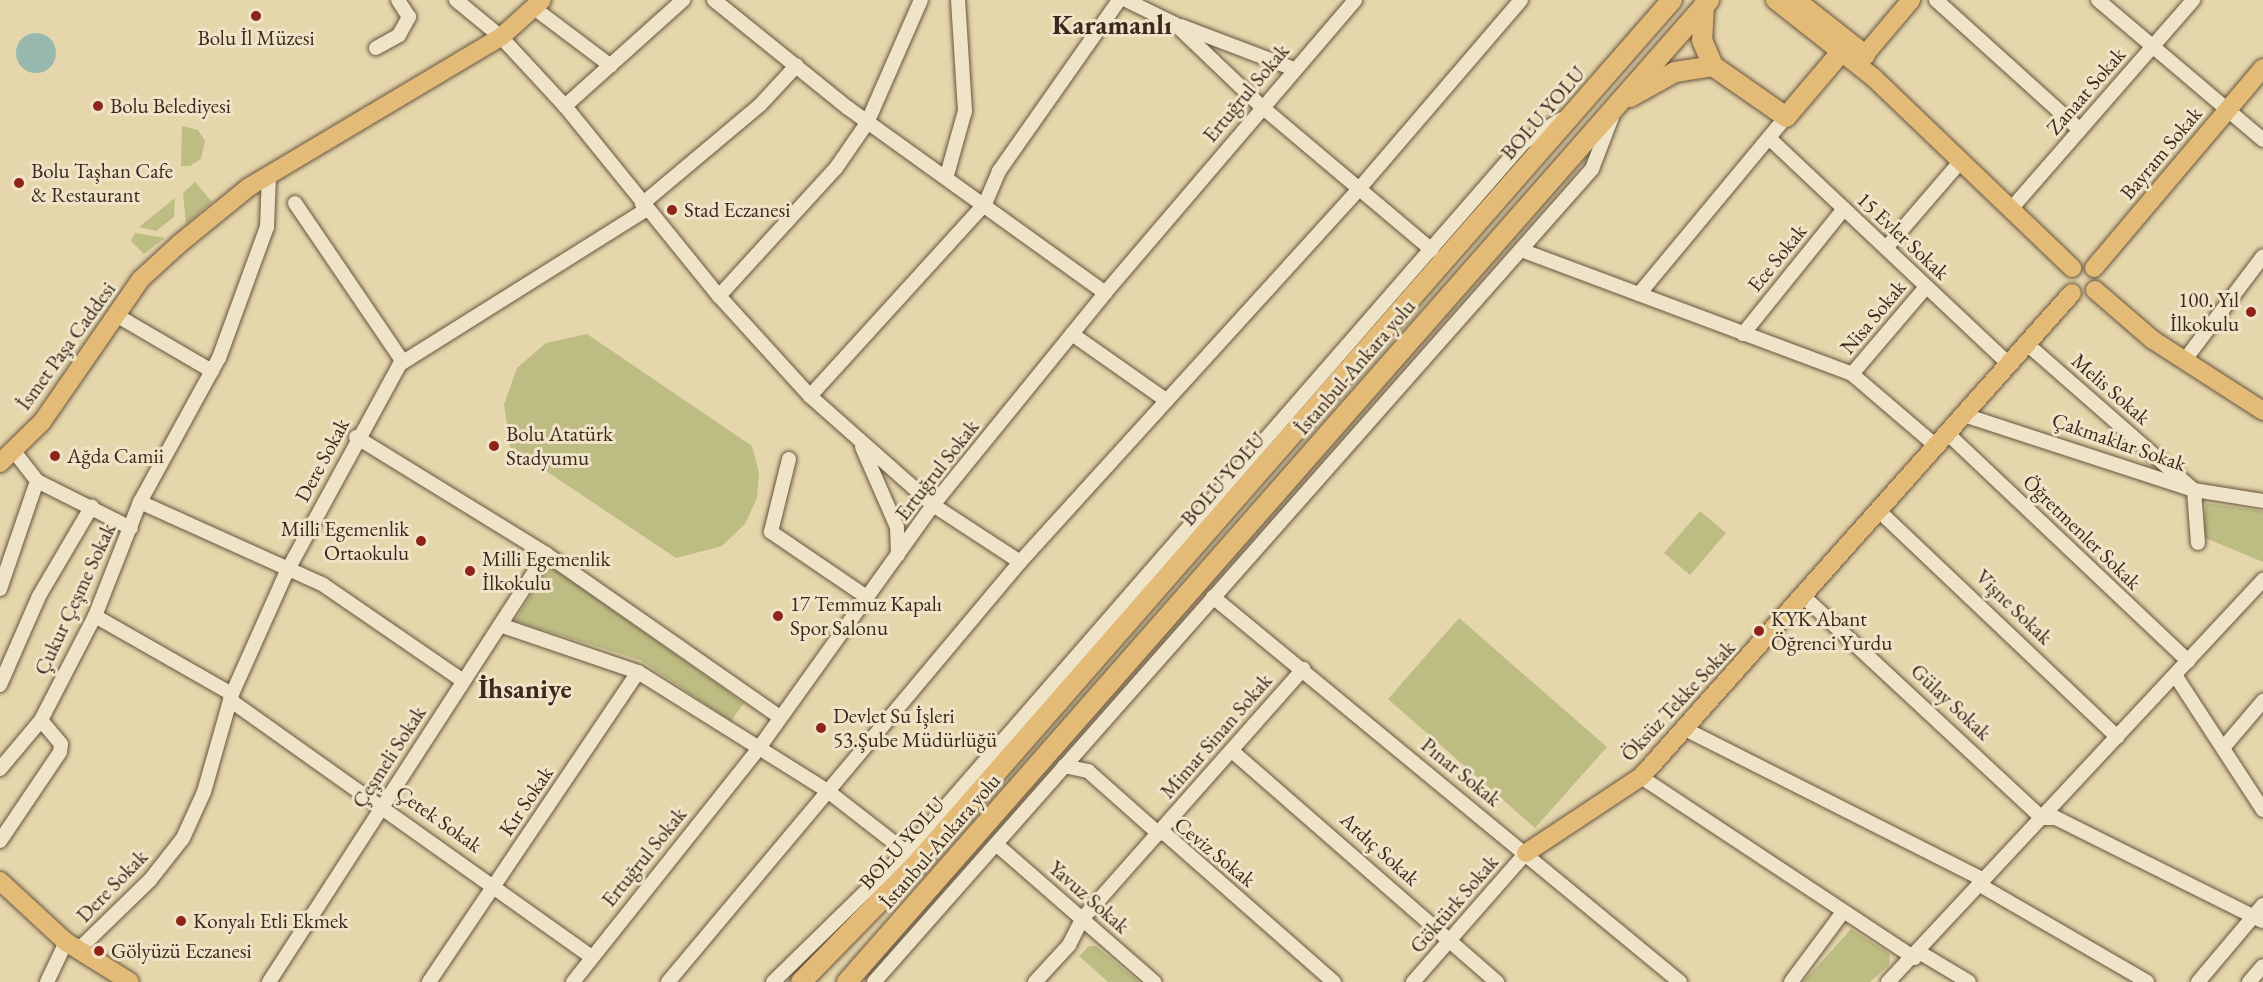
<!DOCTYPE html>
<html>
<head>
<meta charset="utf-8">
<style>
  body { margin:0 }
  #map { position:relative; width:2263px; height:982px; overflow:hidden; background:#e6d6ab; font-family:"EB Garamond",serif }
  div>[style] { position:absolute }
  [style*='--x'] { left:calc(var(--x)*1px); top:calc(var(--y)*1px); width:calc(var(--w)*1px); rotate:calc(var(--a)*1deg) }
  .green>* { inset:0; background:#bdbc83 }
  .water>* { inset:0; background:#97b9ae }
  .round { border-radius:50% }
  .roads { filter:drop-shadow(0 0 2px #665440) drop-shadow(0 0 2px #665440) }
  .minor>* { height:14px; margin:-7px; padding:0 7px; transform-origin:7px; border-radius:7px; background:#efe4c8 }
  .major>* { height:18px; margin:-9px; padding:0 9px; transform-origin:9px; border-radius:9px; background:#e3bb76 }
  .highway>* { height:20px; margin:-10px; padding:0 10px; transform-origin:10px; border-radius:10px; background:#e3bb76 }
  .dots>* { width:16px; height:16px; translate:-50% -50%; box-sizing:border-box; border:3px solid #efe4c8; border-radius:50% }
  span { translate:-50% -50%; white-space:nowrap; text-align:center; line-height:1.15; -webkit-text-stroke:6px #efe4c8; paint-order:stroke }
  .poi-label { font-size:21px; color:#3c281d }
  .left { translate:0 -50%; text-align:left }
  .right { translate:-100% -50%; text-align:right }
  .street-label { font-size:21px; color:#3c281d }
  .district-label { font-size:27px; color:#3c281d; font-weight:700 }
</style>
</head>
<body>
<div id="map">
  <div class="green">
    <i style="clip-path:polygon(182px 126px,198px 130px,205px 141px,201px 159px,190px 166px,181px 166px)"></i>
    <i style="clip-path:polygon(195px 182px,212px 202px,186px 224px,183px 193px)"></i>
    <i style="clip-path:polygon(175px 198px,174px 217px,156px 231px,139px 227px)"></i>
    <i style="clip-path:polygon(135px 233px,165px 238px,144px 254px,131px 241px)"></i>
    <i style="clip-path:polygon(587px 334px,752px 446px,759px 473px,757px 498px,745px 524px,722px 546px,676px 558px,510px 447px,504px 404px,517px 368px,546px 343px)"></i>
    <i style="clip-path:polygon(2206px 503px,2263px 511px,2263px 562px,2203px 537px)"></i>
    <i style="clip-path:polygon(1700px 511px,1726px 533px,1690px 575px,1664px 553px)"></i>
    <i style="clip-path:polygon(549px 565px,744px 703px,731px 721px,640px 660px,515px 621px)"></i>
    <i style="clip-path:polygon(1459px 618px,1607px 747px,1535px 828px,1388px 699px)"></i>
    <i style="clip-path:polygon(1851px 929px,1890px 954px,1889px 965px,1870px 982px,1803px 982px)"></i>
    <i style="clip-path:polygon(1089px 946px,1096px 946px,1139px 982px,1108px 982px,1079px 956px)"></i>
  </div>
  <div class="water">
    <i class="round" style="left:16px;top:33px;width:40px;height:40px"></i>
  </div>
  <div class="roads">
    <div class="minor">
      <i style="--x:456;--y:0;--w:58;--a:39.4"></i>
      <i style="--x:501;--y:37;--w:94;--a:47.2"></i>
      <i style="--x:565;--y:106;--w:245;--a:51"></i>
      <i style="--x:719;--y:296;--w:135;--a:47.7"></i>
      <i style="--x:810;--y:396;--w:164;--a:41.5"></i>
      <i style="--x:933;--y:505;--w:104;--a:33.2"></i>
      <i style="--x:714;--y:0;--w:172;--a:38.9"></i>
      <i style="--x:848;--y:108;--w:317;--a:35.7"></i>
      <i style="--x:1126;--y:0;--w:55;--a:26.1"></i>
      <i style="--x:1175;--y:24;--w:120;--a:43.7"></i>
      <i style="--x:1262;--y:107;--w:222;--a:40.1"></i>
      <i style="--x:1936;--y:0;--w:194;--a:42.1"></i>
      <i style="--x:2098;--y:0;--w:216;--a:40.3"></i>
      <i style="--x:534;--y:8;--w:96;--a:37"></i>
      <i style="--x:1181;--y:26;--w:121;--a:20.8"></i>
      <i style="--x:376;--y:48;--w:26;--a:-29"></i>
      <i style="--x:399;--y:35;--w:21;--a:-61"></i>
      <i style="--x:409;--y:17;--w:20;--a:-123"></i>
      <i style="--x:565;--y:106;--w:159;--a:-41.9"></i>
      <i style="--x:1769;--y:138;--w:330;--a:43.3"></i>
      <i style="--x:947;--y:175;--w:66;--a:-74.3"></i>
      <i style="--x:965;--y:111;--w:111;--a:-93.6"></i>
      <i style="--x:295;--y:203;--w:192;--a:55.8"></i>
      <i style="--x:642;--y:204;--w:154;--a:-40"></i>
      <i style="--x:760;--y:105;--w:54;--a:-47.2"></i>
      <i style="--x:2010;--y:210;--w:279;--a:-48.9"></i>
      <i style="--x:1886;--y:248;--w:113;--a:-49.3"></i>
      <i style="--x:1521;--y:250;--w:353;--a:20.5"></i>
      <i style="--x:1852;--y:374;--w:111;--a:40.6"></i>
      <i style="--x:1639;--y:294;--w:230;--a:-50.3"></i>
      <i style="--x:719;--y:296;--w:173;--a:-47.6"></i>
      <i style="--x:836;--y:168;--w:55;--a:-55.4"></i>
      <i style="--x:867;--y:123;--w:134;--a:-66.3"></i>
      <i style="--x:116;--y:315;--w:111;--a:30.3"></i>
      <i style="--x:1072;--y:334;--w:115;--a:35.1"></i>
      <i style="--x:1743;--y:334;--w:161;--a:-51.1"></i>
      <i style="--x:2027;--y:344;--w:222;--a:41.2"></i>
      <i style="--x:2194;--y:490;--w:53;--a:85.7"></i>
      <i style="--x:2184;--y:361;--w:131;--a:-53"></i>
      <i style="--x:1852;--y:374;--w:114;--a:-49.6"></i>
      <i style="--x:810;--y:396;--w:260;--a:-47.7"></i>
      <i style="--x:985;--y:204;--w:36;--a:-67"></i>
      <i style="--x:999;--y:171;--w:209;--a:-54.9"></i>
      <i style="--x:1964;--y:415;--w:242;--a:18.1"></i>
      <i style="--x:2194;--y:490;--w:70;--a:9.1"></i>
      <i style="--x:1947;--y:433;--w:332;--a:43.4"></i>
      <i style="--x:356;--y:437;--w:223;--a:31.6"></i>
      <i style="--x:546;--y:554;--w:285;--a:34.9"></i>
      <i style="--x:862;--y:447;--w:87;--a:66.4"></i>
      <i style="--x:897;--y:527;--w:28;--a:88"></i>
      <i style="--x:13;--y:450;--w:39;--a:52"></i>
      <i style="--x:37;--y:481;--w:105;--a:26.6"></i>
      <i style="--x:789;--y:459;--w:75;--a:103.9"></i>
      <i style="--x:771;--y:532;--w:117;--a:34.2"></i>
      <i style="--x:140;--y:502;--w:200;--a:24.3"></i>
      <i style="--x:322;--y:584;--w:171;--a:34.5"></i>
      <i style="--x:1878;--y:510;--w:330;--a:43.5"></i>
      <i style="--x:0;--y:589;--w:114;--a:-71.1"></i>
      <i style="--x:1803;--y:596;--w:326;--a:42.9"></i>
      <i style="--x:2042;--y:818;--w:14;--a:0"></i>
      <i style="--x:2056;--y:818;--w:231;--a:26.5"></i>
      <i style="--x:1213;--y:597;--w:605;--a:39.5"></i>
      <i style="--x:95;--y:616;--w:158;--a:29.7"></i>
      <i style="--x:500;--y:625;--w:146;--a:18.8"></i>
      <i style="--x:638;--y:672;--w:226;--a:32.1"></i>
      <i style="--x:829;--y:792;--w:98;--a:37.9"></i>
      <i style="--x:2175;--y:675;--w:161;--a:56.9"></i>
      <i style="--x:0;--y:685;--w:97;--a:-66.3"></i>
      <i style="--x:39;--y:596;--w:104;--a:-59.5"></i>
      <i style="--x:230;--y:700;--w:444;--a:35.4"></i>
      <i style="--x:1685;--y:729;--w:335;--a:26.8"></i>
      <i style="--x:2223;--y:748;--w:62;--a:-49.6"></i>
      <i style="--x:1232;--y:751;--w:352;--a:41.1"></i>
      <i style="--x:1064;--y:766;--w:25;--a:12"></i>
      <i style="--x:1088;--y:771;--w:95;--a:41.6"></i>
      <i style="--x:0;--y:769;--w:64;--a:-50.1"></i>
      <i style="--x:41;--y:720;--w:117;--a:-62.6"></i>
      <i style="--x:95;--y:616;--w:123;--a:-68.5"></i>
      <i style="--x:140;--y:502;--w:164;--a:-61.3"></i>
      <i style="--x:219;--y:358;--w:140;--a:-69.9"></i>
      <i style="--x:267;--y:227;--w:53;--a:-87.8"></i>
      <i style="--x:1641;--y:777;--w:328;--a:33.5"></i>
      <i style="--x:1162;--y:831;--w:229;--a:41.3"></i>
      <i style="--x:0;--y:841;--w:107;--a:-56"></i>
      <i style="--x:60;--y:752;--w:8;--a:-83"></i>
      <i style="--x:61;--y:744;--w:31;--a:-130"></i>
      <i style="--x:996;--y:844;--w:210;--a:41.1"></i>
      <i style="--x:1980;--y:885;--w:193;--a:30.1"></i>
      <i style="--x:77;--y:951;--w:102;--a:-44.2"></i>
      <i style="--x:150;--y:880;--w:53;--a:-51.8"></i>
      <i style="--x:183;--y:838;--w:51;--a:-65.5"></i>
      <i style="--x:204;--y:792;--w:102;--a:-74.1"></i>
      <i style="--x:232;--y:694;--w:133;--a:-65.9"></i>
      <i style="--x:286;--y:573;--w:238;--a:-61.4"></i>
      <i style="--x:400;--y:364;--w:292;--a:-32.1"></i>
      <i style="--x:1919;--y:952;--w:58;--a:31"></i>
      <i style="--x:47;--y:982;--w:44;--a:-64.6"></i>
      <i style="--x:269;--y:982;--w:510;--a:-57.09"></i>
      <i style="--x:429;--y:982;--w:374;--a:-56"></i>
      <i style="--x:573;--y:982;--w:299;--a:-51.5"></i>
      <i style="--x:759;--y:748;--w:299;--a:-54.4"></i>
      <i style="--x:933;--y:505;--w:273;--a:-50.9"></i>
      <i style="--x:1105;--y:293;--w:385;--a:-49.5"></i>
      <i style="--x:668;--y:982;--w:548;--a:-50.03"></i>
      <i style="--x:1020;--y:562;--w:504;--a:-47.73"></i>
      <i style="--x:1359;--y:189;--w:249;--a:-49.4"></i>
      <i style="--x:773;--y:982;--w:186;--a:-44.3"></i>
      <i style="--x:906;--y:852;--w:941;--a:-48.96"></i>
      <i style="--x:1524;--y:142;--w:44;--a:-31.2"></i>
      <i style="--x:874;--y:982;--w:1085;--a:-48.55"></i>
      <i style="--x:1592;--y:169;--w:56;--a:-69"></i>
      <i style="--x:1035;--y:982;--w:50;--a:-47.4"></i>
      <i style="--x:1069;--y:945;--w:29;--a:-63"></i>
      <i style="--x:1082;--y:919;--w:334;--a:-48.5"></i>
      <i style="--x:1413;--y:982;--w:171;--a:-48.8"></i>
      <i style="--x:1791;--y:982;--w:87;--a:-53.4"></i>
      <i style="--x:1888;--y:982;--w:550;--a:-46.99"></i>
      <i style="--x:2198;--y:982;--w:101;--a:-49.8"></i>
      <i style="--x:2249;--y:982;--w:21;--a:-49"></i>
    </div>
    <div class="major">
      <i style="--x:1775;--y:0;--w:125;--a:38.2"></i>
      <i style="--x:1873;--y:77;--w:276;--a:43.8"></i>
      <i style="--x:1857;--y:64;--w:84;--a:-49.8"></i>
      <i style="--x:2094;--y:268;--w:262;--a:-49.8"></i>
      <i style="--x:2095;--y:290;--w:77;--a:40.8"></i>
      <i style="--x:2153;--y:340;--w:131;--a:32.8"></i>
      <i style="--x:0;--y:463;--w:59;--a:-44.3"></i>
      <i style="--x:42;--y:422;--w:174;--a:-55.3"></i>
      <i style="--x:141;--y:279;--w:52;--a:-42.6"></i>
      <i style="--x:179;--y:244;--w:90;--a:-39.2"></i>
      <i style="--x:249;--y:187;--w:293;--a:-30.8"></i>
      <i style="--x:501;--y:37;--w:55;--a:-42.1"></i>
      <i style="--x:1526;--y:853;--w:138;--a:-33.5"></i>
      <i style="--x:1641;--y:777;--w:648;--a:-48.32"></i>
      <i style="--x:0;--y:881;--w:90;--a:42.7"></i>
      <i style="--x:66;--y:942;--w:75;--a:32"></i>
    </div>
    <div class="highway">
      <i style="--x:1795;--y:0;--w:89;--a:38.2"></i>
      <i style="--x:1704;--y:5;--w:35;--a:93"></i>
      <i style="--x:1702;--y:40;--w:28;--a:67"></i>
      <i style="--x:1713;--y:66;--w:89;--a:34.9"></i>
      <i style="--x:1786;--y:117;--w:80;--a:-49.6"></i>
      <i style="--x:1630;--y:97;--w:51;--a:-29.1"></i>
      <i style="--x:1675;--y:72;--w:38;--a:-9"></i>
      <i style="--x:801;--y:982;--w:169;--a:-45.7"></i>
      <i style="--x:919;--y:861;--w:1144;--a:-48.83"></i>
      <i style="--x:847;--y:982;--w:1307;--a:-48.72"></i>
    </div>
  </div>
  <div class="dots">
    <i style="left:256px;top:16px;background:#8f2418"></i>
    <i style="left:98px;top:106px;background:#8f2418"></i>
    <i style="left:19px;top:183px;background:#8f2418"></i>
    <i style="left:672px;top:210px;background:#8f2418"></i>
    <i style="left:2251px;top:312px;background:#8f2418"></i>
    <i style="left:494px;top:446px;background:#8f2418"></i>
    <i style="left:55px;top:456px;background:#8f2418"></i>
    <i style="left:421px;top:541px;background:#8f2418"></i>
    <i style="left:470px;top:571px;background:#8f2418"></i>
    <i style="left:778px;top:616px;background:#8f2418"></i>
    <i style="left:1759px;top:631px;background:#8f2418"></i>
    <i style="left:821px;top:728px;background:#8f2418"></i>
    <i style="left:181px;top:921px;background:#8f2418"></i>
    <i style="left:99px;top:951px;background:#8f2418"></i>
  </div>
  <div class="poi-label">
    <span style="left:256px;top:38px">Bolu İl Müzesi</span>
    <span class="left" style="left:110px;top:106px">Bolu Belediyesi</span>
    <span class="left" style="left:31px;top:183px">Bolu Taşhan Cafe<br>&amp; Restaurant</span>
    <span class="left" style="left:684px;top:210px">Stad Eczanesi</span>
    <span class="right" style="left:2239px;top:312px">100. Yıl<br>İlkokulu</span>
    <span class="left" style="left:506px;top:446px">Bolu Atatürk<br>Stadyumu</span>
    <span class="left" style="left:67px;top:456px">Ağda Camii</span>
    <span class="right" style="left:409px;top:541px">Milli Egemenlik<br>Ortaokulu</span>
    <span class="left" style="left:482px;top:571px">Milli Egemenlik<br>İlkokulu</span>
    <span class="left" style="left:790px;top:616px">17 Temmuz Kapalı<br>Spor Salonu</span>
    <span class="left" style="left:1771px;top:631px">KYK Abant<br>Öğrenci Yurdu</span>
    <span class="left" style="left:833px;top:728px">Devlet Su İşleri<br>53.Şube Müdürlüğü</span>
    <span class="left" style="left:193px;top:921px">Konyalı Etli Ekmek</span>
    <span class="left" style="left:111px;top:951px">Gölyüzü Eczanesi</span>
  </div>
  <div class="street-label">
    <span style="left:2086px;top:91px;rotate:-49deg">Zanaat Sokak</span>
    <span style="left:1246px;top:93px;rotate:-50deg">Ertuğrul Sokak</span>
    <span style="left:1543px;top:113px;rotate:-49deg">BOLU YOLU</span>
    <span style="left:2161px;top:153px;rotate:-50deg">Bayram Sokak</span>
    <span style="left:1903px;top:236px;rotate:43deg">15 Evler Sokak</span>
    <span style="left:1777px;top:258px;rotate:-51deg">Ece Sokak</span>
    <span style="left:1873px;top:317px;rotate:-50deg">Nisa Sokak</span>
    <span style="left:66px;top:346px;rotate:-54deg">İsmet Paşa Caddesi</span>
    <span style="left:1355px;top:367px;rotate:-49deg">İstanbul-Ankara yolu</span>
    <span style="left:2111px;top:389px;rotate:41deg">Melis Sokak</span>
    <span style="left:2119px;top:442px;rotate:19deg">Çakmaklar Sokak</span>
    <span style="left:322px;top:460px;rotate:-62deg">Dere Sokak</span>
    <span style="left:937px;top:470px;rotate:-52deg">Ertuğrul Sokak</span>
    <span style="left:1223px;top:479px;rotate:-49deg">BOLU YOLU</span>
    <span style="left:2082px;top:532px;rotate:44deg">Öğretmenler Sokak</span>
    <span style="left:75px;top:599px;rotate:-65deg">Çukur Çeşme Sokak</span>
    <span style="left:2014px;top:607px;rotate:44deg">Vişne Sokak</span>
    <span style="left:1678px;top:701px;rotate:-47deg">Öksüz Tekke Sokak</span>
    <span style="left:1951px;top:702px;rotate:43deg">Gülay Sokak</span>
    <span style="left:1216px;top:736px;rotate:-49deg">Mimar Sinan Sokak</span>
    <span style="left:389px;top:757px;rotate:-57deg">Çeşmeli Sokak</span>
    <span style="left:1461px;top:772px;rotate:39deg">Pınar Sokak</span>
    <span style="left:526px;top:801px;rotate:-56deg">Kır Sokak</span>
    <span style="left:439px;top:819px;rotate:35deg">Çetek Sokak</span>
    <span style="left:940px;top:841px;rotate:-49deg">İstanbul-Ankara yolu</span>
    <span style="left:902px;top:843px;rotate:-48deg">BOLU YOLU</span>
    <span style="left:1380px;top:849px;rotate:42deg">Ardıç Sokak</span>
    <span style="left:1215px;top:852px;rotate:39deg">Ceviz Sokak</span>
    <span style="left:644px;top:857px;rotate:-51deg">Ertuğrul Sokak</span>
    <span style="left:112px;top:886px;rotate:-46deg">Dere Sokak</span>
    <span style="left:1089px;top:897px;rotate:41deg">Yavuz Sokak</span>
    <span style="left:1454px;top:904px;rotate:-49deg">Göktürk Sokak</span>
  </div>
  <div class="district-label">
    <span style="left:1112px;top:25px">Karamanlı</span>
    <span style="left:525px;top:689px">İhsaniye</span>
  </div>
</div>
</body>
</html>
